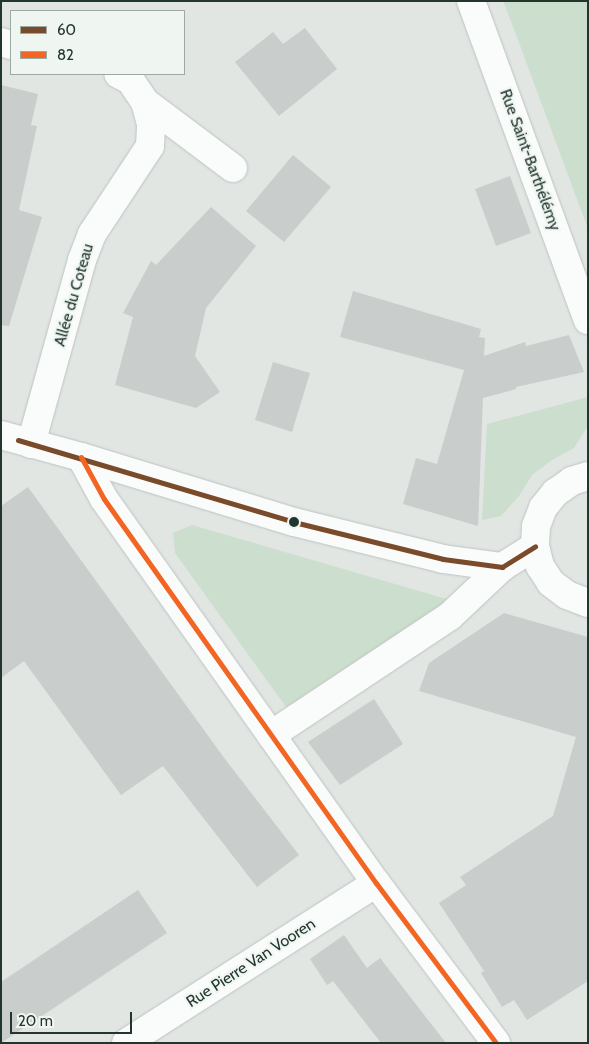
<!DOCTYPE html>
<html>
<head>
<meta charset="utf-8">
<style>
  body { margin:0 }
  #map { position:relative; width:589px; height:1044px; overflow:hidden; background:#e1e6e3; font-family:Cabin,sans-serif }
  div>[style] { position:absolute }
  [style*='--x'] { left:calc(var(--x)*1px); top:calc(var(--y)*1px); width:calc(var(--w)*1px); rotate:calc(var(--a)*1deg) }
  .green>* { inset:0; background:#ccdece }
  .building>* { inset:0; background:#c9cdcb }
  .roads { filter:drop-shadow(0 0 1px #bec3c0) drop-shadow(0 0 1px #bec3c0) }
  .minor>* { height:28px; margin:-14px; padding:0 14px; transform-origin:14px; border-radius:14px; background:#fafbfb }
  .bus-1>* { height:5px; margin:-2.5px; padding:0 2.5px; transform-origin:2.5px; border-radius:2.5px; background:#7a4b2a }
  .bus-2>* { height:5px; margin:-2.5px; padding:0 2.5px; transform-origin:2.5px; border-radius:2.5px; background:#f26522 }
  .dots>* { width:14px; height:14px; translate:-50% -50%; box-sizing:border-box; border:2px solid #eff6f1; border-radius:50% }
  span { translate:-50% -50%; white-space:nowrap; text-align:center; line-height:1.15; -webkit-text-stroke:4px #eff6f1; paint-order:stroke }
  .street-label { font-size:16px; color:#23362d }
  .frame { position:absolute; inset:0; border:2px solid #23362d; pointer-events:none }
  .legend { position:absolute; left:10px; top:10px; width:175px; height:65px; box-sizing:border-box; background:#eff6f1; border:1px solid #9da9a3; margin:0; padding:6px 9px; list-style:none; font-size:15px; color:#23362d }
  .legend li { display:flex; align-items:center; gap:10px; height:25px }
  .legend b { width:25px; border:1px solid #9da9a3 }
  .scale { position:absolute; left:10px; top:1012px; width:122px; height:22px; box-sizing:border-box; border:2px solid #23362d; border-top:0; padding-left:6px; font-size:15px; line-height:18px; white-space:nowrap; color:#23362d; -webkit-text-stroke:4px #eff6f1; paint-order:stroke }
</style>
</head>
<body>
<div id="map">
  <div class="green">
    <i style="clip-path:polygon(503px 1px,588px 1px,588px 229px,515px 32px)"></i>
    <i style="clip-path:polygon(588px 397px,588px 426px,574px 448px,552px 460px,532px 475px,519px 496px,501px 516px,482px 520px,487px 424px)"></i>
    <i style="clip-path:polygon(192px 525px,450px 600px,286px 707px,175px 553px,173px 533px)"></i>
  </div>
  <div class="building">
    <i style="clip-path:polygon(305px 28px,337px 69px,279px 116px,235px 62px,273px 32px,283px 44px)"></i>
    <i style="clip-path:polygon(1px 85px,38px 94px,31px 125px,37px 126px,19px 210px,42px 217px,9px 326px,1px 325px)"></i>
    <i style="clip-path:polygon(293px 155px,331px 187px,284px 242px,246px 211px)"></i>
    <i style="clip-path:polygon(510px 176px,531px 233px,496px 246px,475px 189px)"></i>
    <i style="clip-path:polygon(211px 207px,256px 246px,206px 308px,195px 356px,220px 392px,196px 408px,115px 385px,133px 317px,123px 313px,151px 261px,156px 265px)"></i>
    <i style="clip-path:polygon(353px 291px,481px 329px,479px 337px,485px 338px,484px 356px,525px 342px,526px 346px,569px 335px,584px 372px,516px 387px,516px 389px,483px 398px,478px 526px,403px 504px,416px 458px,437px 464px,464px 370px,340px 337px)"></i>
    <i style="clip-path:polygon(273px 362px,310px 373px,292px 432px,255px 420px)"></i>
    <i style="clip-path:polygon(28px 487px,225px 759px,299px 855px,257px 887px,163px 766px,121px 795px,24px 661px,1px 678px,1px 506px)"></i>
    <i style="clip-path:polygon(504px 613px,588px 637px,588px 981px,527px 1020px,514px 1000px,502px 1007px,481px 973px,484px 971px,439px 903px,466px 885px,460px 877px,553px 816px,576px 737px,419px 691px,429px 663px)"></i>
    <i style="clip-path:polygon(374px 699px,403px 744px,340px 785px,308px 742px)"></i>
    <i style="clip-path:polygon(138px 890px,167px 933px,1px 1043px,1px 982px)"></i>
    <i style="clip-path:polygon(344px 935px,367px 968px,380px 958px,446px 1043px,381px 1043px,333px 981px,327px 985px,310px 959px)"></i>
  </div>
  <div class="roads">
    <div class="minor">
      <i style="--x:471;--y:1;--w:340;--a:69.9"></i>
      <i style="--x:1;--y:42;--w:10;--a:17"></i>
      <i style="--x:145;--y:102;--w:110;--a:36.9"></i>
      <i style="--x:1;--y:435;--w:83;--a:15.4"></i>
      <i style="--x:81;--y:457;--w:223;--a:17"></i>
      <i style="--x:294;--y:522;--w:154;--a:13.9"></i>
      <i style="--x:443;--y:559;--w:60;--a:7.7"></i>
      <i style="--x:502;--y:567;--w:39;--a:-32"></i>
      <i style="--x:31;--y:444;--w:191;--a:-74.5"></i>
      <i style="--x:82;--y:260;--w:28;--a:-69"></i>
      <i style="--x:92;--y:234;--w:105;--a:-56.6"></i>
      <i style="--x:150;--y:146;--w:22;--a:-87"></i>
      <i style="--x:151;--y:124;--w:23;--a:-105"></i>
      <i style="--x:145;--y:102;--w:27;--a:-124"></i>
      <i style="--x:130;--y:80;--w:13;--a:-153"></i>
      <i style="--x:81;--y:457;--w:48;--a:61.3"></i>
      <i style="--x:104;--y:499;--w:471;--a:54.7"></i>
      <i style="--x:376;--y:883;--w:200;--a:53.1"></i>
      <i style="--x:588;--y:476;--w:17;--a:163"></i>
      <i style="--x:572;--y:481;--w:21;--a:145"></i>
      <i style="--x:555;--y:493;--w:19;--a:129"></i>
      <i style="--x:543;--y:508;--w:19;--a:111"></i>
      <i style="--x:536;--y:526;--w:20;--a:93"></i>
      <i style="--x:535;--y:546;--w:21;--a:76"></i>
      <i style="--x:540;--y:566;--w:20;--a:57"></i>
      <i style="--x:551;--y:583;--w:20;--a:37"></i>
      <i style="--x:567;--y:595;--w:22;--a:21"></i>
      <i style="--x:271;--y:735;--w:215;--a:-33.6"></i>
      <i style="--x:450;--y:616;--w:71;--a:-43.3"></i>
      <i style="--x:126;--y:1043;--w:297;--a:-32.6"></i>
    </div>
  </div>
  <div class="bus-1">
    <i style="--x:18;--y:440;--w:288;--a:16.5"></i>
    <i style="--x:294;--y:522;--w:154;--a:13.9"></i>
    <i style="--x:443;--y:559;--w:60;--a:7.7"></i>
    <i style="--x:502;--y:567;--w:39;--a:-32"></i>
  </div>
  <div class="bus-2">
    <i style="--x:81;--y:457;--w:48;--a:61.3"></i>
    <i style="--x:104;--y:499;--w:471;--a:54.7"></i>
    <i style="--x:376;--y:883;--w:200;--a:53.1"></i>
  </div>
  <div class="dots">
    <i style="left:294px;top:522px;background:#23362d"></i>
  </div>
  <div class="street-label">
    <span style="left:530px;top:160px;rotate:70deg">Rue Saint-Barthélémy</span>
    <span style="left:74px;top:295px;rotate:-74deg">Allée du Coteau</span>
    <span style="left:251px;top:963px;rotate:-33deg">Rue Pierre Van Vooren</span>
  </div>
  <div class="frame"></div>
  <ul class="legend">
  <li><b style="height:6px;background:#7a4b2a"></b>60</li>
  <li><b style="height:6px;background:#f26522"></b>82</li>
  </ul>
  <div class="scale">20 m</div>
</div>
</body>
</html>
